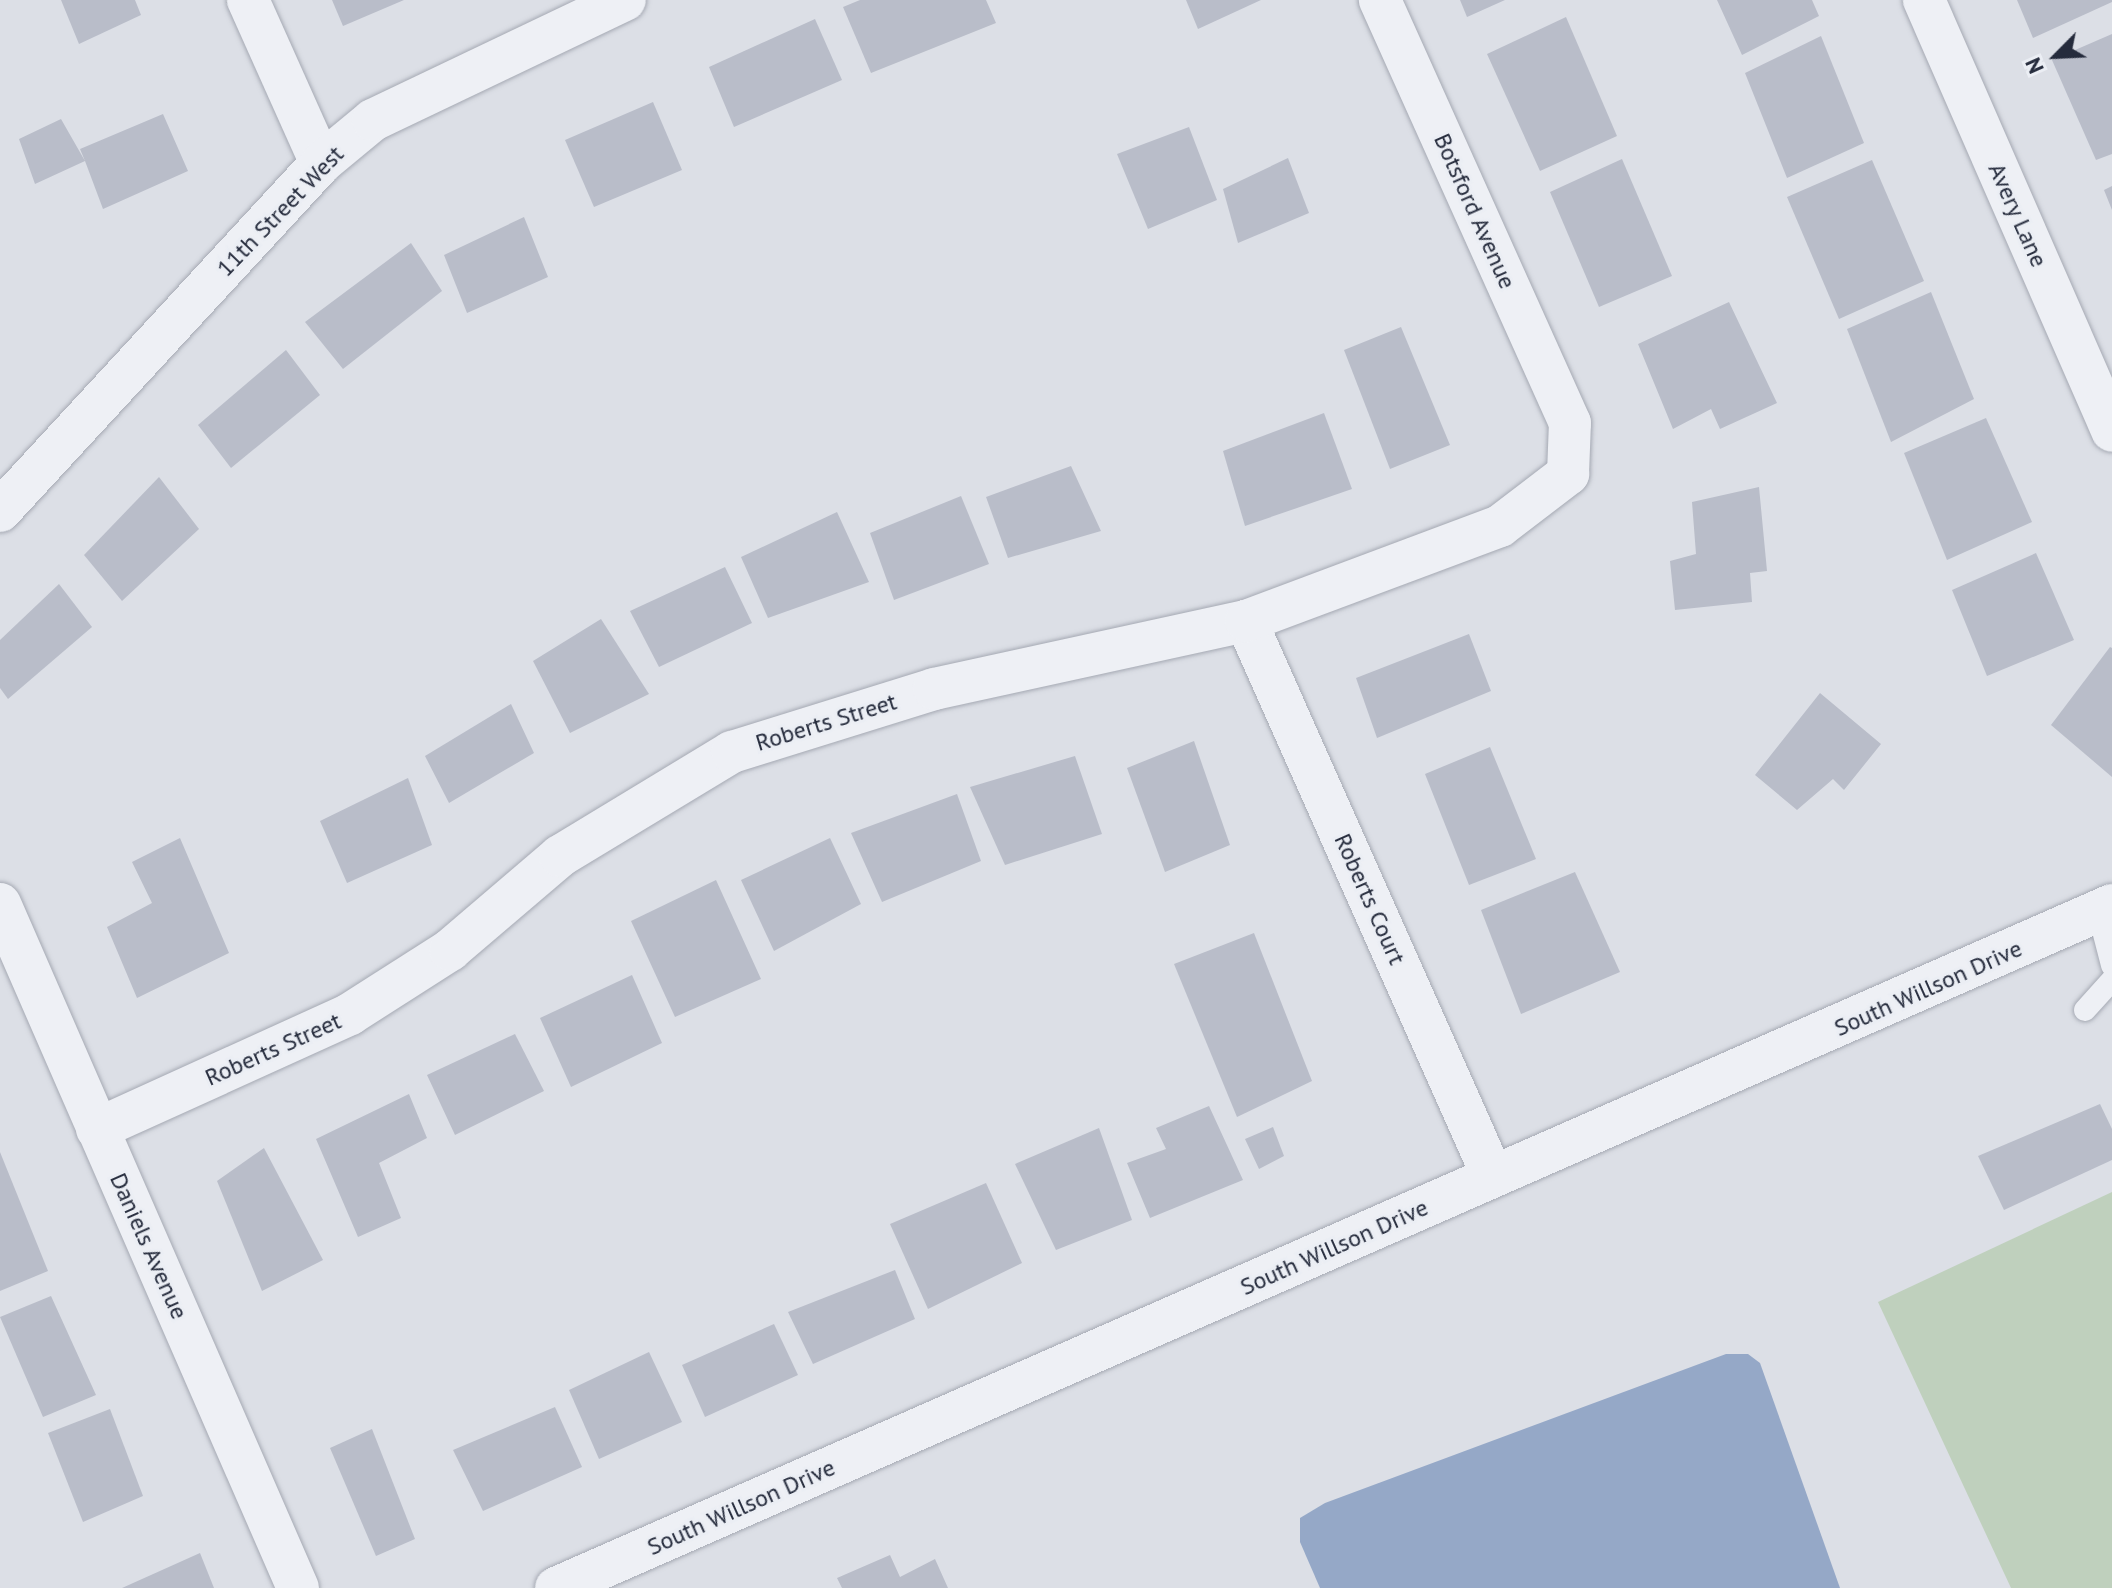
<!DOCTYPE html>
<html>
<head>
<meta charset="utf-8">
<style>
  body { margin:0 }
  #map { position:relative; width:2112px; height:1588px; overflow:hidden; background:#dcdfe6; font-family:"PT Sans",sans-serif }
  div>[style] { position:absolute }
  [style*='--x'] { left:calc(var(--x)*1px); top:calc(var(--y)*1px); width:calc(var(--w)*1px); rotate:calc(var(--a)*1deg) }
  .green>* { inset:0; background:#bfd0bd }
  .water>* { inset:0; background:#95a8c7 }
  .building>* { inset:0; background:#b9bdc9 }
  .roads { filter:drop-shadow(0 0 2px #a5a9b3) drop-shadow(0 0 2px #a5a9b3) }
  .service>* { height:22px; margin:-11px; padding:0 11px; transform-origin:11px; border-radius:11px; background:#eef0f5 }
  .minor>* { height:42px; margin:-21px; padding:0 21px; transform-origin:21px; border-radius:21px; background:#eef0f5 }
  span { translate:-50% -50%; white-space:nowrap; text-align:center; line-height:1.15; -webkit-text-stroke:6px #ebeef4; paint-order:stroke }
  .street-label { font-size:24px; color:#252b3c }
  .north { position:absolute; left:2016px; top:16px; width:80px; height:80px; -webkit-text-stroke:6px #ebeef4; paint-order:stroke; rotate:246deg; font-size:22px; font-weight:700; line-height:32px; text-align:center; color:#252b3c }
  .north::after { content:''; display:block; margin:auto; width:28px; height:36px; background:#252b3c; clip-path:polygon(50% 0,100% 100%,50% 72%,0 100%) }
</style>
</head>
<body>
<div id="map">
  <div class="green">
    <i style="clip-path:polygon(2112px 1192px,2112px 1588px,2011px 1588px,1878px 1302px)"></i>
  </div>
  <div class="water">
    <i style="clip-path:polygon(1726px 1354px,1748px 1354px,1760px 1363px,1840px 1588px,1320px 1588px,1300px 1542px,1300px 1518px,1325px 1503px)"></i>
  </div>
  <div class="building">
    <i style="clip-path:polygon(61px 0,135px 0,141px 15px,79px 44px)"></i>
    <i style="clip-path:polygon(332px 0,404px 0,343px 26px)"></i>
    <i style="clip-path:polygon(860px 0,986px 0,996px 23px,871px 73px,843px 7px)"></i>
    <i style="clip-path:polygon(1186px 0,1261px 0,1198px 29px)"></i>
    <i style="clip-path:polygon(1460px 0,1505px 0,1467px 17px)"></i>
    <i style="clip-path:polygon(1717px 0,1812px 0,1819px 16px,1742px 55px)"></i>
    <i style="clip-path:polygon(2017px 0,2112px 0,2112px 2px,2033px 38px)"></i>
    <i style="clip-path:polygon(1566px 17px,1617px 136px,1540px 171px,1487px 54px)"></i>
    <i style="clip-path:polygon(815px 19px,842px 80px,734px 127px,709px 67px)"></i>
    <i style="clip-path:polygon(2112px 34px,2112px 154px,2096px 160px,2052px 60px)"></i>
    <i style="clip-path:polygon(1821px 36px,1864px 143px,1787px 178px,1745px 73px)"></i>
    <i style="clip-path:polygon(653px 102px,682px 170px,594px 207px,565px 140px)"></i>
    <i style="clip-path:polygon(163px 114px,188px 171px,103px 209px,85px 161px,35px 184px,19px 139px,61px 119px,85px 161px,80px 149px)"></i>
    <i style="clip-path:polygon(1189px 127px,1217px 200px,1148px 229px,1117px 154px)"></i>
    <i style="clip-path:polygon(1288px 158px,1309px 213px,1238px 243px,1223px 189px)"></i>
    <i style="clip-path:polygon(1622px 159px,1672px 276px,1599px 307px,1550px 192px)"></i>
    <i style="clip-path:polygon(1872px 160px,1924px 281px,1839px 319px,1787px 197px)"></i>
    <i style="clip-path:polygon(2112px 186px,2112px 210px,2104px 190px)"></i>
    <i style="clip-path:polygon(524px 217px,548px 277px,467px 313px,444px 255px)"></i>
    <i style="clip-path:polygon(411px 243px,442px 291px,343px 369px,305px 322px)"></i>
    <i style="clip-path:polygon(1931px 292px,1974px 399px,1891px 442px,1847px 329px)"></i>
    <i style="clip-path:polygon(1729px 302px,1777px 403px,1720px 429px,1711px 409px,1673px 429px,1638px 344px)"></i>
    <i style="clip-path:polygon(1401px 327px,1450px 445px,1390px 469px,1344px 350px)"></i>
    <i style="clip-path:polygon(286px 350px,320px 395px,231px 468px,198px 425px)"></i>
    <i style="clip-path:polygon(1324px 413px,1352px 489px,1245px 526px,1223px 451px)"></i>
    <i style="clip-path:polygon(1986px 418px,2032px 522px,1947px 560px,1904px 453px)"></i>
    <i style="clip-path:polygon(1071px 466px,1101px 531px,1008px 558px,986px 497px)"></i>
    <i style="clip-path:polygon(159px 477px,199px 529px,122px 601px,84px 555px)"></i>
    <i style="clip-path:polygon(1759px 487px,1767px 571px,1750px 573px,1752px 602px,1675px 610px,1670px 561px,1696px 554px,1692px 502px)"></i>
    <i style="clip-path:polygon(961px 496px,989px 564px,894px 600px,870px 533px)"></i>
    <i style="clip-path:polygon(837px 512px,869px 582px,768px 618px,741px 557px)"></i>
    <i style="clip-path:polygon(2036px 553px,2074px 640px,1987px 676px,1952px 590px)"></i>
    <i style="clip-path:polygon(725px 567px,752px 623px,659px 667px,630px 611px)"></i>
    <i style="clip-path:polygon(59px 584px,92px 627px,8px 699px,0 688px,0 640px)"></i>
    <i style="clip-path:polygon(601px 619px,649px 694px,570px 733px,533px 661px)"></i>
    <i style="clip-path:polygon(1469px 634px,1491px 691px,1377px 738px,1356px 678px)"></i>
    <i style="clip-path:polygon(2110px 647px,2112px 648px,2112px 777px,2051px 725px)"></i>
    <i style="clip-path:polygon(1820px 693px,1881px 744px,1844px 790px,1833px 779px,1797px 810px,1755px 775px)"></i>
    <i style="clip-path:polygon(511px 704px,534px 753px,449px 803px,425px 756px)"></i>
    <i style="clip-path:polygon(1194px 741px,1230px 845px,1165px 872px,1127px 768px)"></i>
    <i style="clip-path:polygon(1490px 747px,1536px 859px,1469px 885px,1425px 774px)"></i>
    <i style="clip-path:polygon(1075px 756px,1102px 834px,1005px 865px,970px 787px)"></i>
    <i style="clip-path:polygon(408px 778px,432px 845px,347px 883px,320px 821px)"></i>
    <i style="clip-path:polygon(957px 794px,981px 861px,882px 902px,851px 833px)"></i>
    <i style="clip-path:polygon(180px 838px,229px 953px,137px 998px,107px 927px,152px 903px,132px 862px)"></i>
    <i style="clip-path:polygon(830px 838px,861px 904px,774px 951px,741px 880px)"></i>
    <i style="clip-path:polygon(1575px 872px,1620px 972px,1521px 1014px,1481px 910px)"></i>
    <i style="clip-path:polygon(716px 880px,761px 979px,675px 1017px,631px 921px)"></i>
    <i style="clip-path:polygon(1254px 933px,1312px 1081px,1237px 1117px,1174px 964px)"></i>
    <i style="clip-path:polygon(632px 975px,662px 1043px,571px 1087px,540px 1018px)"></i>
    <i style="clip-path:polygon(515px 1034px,544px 1091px,455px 1135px,427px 1075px)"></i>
    <i style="clip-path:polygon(409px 1094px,427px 1138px,379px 1163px,401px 1218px,358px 1237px,316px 1139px)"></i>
    <i style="clip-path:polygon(2100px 1104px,2112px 1129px,2112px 1160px,2004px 1210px,1978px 1156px)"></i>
    <i style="clip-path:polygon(1209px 1106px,1243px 1180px,1150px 1218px,1127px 1163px,1166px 1149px,1156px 1128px)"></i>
    <i style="clip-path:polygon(1273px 1127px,1284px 1156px,1259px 1169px,1245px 1139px)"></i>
    <i style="clip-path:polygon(1099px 1128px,1132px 1220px,1056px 1250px,1015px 1164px)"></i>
    <i style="clip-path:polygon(264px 1148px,323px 1260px,262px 1291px,217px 1181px)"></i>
    <i style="clip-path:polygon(0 1152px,48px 1271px,0 1291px)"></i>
    <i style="clip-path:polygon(986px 1183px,1022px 1263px,928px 1309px,890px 1224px)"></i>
    <i style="clip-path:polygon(895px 1270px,915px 1319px,813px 1364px,788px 1312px)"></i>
    <i style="clip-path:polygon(51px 1296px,96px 1395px,43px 1417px,0 1317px)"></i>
    <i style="clip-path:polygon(774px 1324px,798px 1375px,705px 1417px,682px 1365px)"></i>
    <i style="clip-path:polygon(649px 1352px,682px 1422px,599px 1459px,569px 1390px)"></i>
    <i style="clip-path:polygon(555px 1407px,582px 1467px,483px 1511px,453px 1450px)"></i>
    <i style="clip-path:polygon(110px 1409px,143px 1496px,83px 1522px,48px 1433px)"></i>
    <i style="clip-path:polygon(372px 1429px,415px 1539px,376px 1556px,330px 1448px)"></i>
    <i style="clip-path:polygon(200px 1553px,214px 1588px,122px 1588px)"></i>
    <i style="clip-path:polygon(890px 1555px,900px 1577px,935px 1559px,948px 1588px,842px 1588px,837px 1578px)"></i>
  </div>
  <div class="roads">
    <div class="service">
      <i style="--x:2098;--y:911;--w:56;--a:75.5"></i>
      <i style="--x:2085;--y:1010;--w:40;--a:-48"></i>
    </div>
    <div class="minor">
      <i style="--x:248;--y:0;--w:179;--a:65.9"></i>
      <i style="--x:1924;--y:0;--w:470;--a:66.4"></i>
      <i style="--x:0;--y:511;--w:473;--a:-47.3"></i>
      <i style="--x:321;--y:163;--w:67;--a:-39.6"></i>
      <i style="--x:373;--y:120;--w:279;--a:-25.5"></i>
      <i style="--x:1246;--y:621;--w:608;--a:66.05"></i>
      <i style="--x:0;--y:904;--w:746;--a:66.46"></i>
      <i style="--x:97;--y:1129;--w:278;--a:-24.4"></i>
      <i style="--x:350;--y:1014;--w:119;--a:-32.6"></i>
      <i style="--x:450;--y:950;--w:145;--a:-40.5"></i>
      <i style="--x:560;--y:856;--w:201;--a:-31.2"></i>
      <i style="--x:732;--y:752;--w:212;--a:-17.3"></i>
      <i style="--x:934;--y:689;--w:319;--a:-12.3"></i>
      <i style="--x:1246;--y:621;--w:271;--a:-20.5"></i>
      <i style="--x:1500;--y:526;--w:86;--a:-37.4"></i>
      <i style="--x:1568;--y:474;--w:51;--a:-87.8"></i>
      <i style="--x:1570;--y:423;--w:464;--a:-114.2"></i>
      <i style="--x:556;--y:1588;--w:1699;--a:-23.7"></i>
    </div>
  </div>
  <div class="street-label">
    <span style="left:280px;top:211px;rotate:-46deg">11th Street West</span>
    <span style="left:1475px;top:211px;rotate:66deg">Botsford Avenue</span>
    <span style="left:2018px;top:215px;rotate:66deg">Avery Lane</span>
    <span style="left:826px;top:722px;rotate:-17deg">Roberts Street</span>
    <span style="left:1370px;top:899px;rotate:66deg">Roberts Court</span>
    <span style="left:1928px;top:988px;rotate:-24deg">South Willson Drive</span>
    <span style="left:273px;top:1049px;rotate:-24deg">Roberts Street</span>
    <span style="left:149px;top:1246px;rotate:66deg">Daniels Avenue</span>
    <span style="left:1334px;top:1247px;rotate:-24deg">South Willson Drive</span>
    <span style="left:741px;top:1507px;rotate:-24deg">South Willson Drive</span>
  </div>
  <div class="north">N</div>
</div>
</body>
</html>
